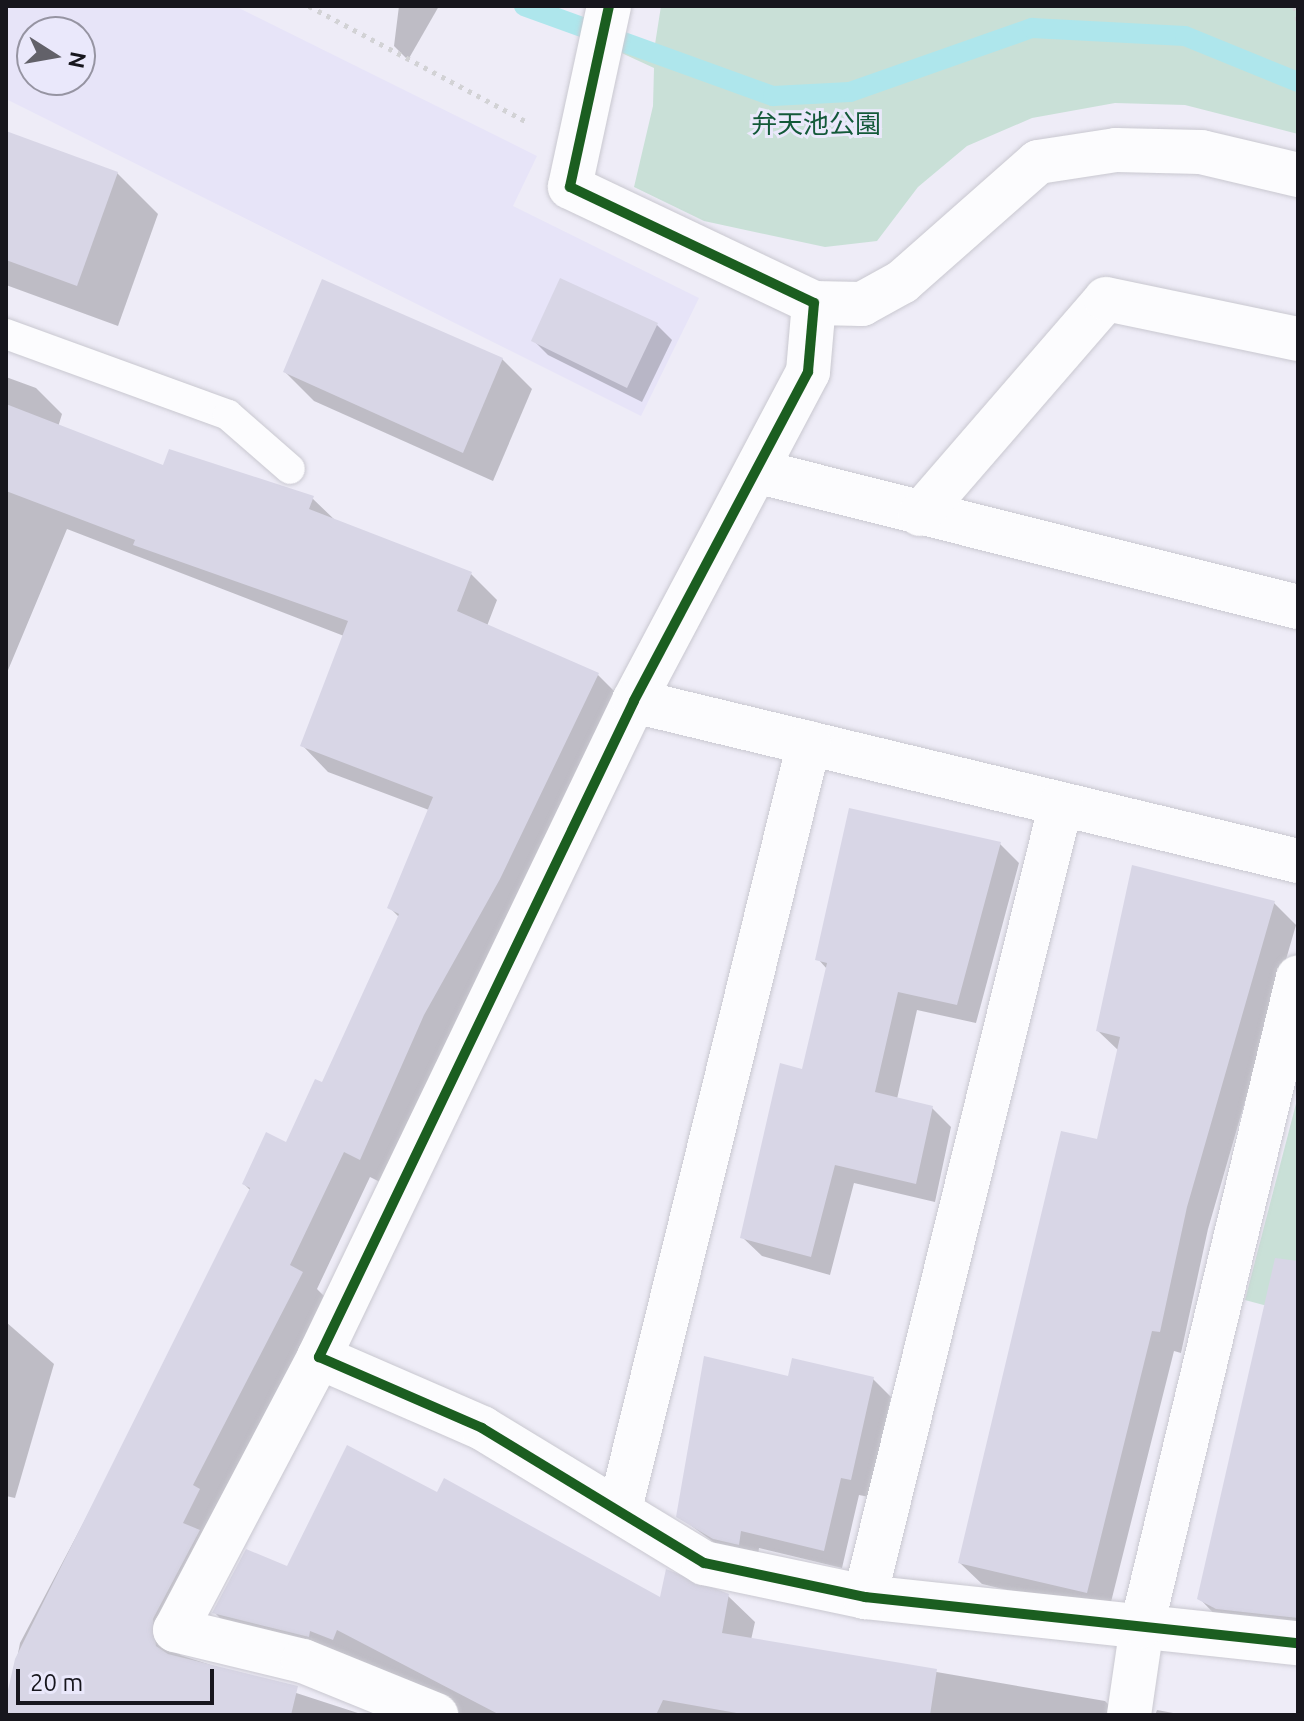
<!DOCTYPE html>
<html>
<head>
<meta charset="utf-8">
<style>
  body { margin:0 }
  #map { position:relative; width:1304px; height:1721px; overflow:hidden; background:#eeecf7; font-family:Ubuntu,"Noto Sans JP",sans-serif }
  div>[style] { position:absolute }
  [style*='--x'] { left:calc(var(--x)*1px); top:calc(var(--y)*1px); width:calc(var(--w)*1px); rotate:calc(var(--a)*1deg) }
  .built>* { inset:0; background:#e7e4f8 }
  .green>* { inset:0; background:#c9e0d7 }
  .shadow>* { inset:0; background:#0003 }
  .stream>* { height:20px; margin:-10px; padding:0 10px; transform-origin:10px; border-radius:10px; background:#aee6ec }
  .building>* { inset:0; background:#d8d6e6 }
  .path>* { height:5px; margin-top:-2.5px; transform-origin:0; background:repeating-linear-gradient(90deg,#d2d2d5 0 4px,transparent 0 10px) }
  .roads { filter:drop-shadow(0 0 2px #c9c8d0) drop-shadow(0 0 2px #c9c8d0) }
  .lane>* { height:30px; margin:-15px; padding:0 15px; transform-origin:15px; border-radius:15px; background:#fcfcfe }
  .street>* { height:44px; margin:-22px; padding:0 22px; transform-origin:22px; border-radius:22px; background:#fcfcfe }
  .cycleway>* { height:10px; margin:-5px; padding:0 5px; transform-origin:5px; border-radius:5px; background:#1b5e20 }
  span { translate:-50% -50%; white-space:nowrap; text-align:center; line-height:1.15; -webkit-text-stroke:6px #eae8fb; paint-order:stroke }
  .park-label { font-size:26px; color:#135939 }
  .frame { position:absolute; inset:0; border:8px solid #17161d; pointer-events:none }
  .north { position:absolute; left:16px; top:16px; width:80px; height:80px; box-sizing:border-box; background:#eae8fb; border:2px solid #9694a2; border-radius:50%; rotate:101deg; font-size:22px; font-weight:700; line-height:32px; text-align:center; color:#17161d }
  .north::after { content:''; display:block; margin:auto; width:28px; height:36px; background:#626169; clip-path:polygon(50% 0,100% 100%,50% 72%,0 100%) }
  .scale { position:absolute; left:16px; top:1669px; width:198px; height:36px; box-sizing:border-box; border:4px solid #17161d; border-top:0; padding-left:10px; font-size:24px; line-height:28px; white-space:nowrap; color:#17161d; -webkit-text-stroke:6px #eae8fb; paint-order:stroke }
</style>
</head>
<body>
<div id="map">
  <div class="built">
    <i style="clip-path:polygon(evenodd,6px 6px,235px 6px,537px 156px,513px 206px,699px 298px,641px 416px,6px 99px,6px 6px,32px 32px,80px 32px,80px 80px,32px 80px,32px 32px)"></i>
  </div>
  <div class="green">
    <i style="clip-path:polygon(520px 6px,653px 57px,661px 6px,1298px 6px,1298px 134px,1185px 105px,1115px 103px,1032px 118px,967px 146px,918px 187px,877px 241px,825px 247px,704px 221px,634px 187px,653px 106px,654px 68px)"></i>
    <i style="clip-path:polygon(1298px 1096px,1298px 1314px,1245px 1300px)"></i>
  </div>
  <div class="shadow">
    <i style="clip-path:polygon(399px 6px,439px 6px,408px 60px,394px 46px)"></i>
    <i style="clip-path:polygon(6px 133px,117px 173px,158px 214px,118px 326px,6px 285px)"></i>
    <i style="clip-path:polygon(561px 281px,657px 325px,672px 340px,642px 402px,548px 355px,533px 340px)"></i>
    <i style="clip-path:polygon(502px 359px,532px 389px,493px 481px,314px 401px,285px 372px)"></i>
    <i style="clip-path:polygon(6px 377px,36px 388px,62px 414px,58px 427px,164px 467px,312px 498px,337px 522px,471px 574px,497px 600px,487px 626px,598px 675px,624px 701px,386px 1185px,370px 1177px,317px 1289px,328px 1300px,178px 1645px,180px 1655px,364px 1715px,6px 1715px,20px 1643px,174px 1351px,251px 1191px,244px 1184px,286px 1144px,323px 1085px,400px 918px,390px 908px,429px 810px,328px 772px,302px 745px,344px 636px,67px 529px,6px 675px)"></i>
    <i style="clip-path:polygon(1000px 844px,1019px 863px,976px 1023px,917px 1010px,897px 1099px,932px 1108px,951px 1127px,935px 1202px,854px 1183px,830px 1275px,762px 1256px,742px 1237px,804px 1071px,827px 969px,818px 959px)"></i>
    <i style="clip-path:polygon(1274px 903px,1296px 925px,1208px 1229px,1181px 1353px,1174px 1351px,1108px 1614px,982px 1584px,960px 1563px,1098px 1142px,1119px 1051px,1098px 1031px)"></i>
    <i style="clip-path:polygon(6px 1322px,54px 1364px,15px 1498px,6px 1496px)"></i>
    <i style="clip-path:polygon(1298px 1340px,1298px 1642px,1227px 1627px,1199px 1598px)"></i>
    <i style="clip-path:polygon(873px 1379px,891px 1397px,869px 1497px,859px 1495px,842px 1568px,759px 1548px,757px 1562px,734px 1557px,678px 1516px)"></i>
    <i style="clip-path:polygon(438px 1495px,662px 1600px,728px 1596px,755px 1622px,751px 1640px,1105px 1701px,1119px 1715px,461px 1715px,340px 1663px,241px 1639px,215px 1613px)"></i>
    <i style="clip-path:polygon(1157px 1710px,1184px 1715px,1155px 1715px)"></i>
  </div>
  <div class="stream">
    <i style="--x:524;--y:6;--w:265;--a:19.9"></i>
    <i style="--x:773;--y:96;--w:77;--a:-3"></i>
    <i style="--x:850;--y:92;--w:193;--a:-19.4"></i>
    <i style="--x:1032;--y:28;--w:153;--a:3"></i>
    <i style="--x:1185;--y:36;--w:122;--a:22.2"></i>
  </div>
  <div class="building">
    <i style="clip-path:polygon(6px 131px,118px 172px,77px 286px,6px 260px)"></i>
    <i style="clip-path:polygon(560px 278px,658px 323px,627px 388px,531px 341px)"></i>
    <i style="clip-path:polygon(322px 279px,503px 358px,463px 453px,283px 372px)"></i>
    <i style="clip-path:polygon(6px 404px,163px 465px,169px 449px,314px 496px,309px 509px,472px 572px,457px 611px,599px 673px,500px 879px,424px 1015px,360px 1160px,344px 1152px,290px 1265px,303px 1272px,193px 1485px,200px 1489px,183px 1523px,200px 1530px,153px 1619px,156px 1646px,168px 1654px,298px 1686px,291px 1715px,6px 1715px,6px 1699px,15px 1659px,250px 1188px,242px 1184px,266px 1132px,286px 1142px,315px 1079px,322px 1082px,399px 914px,387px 908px,433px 797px,300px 746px,348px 621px,133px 545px,135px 540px,6px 491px)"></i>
    <i style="clip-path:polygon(849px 808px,1001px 842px,957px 1005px,898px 992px,875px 1092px,933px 1106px,916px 1184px,835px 1165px,811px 1257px,740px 1238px,780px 1063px,802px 1069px,827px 963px,815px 960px)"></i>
    <i style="clip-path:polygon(1132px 865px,1275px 901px,1187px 1207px,1160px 1332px,1152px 1331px,1087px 1593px,958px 1563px,1061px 1131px,1097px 1139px,1120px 1037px,1096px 1031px)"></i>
    <i style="clip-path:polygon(1275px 1258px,1298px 1261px,1298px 1618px,1216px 1609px,1197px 1599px)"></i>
    <i style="clip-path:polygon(704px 1356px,788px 1376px,792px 1358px,874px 1377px,851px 1480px,841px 1478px,824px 1551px,741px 1531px,739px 1545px,713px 1539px,676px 1517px)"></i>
    <i style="clip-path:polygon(347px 1445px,437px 1492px,444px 1478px,660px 1597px,666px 1569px,729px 1594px,722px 1633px,937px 1669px,930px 1715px,748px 1715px,663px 1700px,656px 1715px,500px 1715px,337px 1630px,333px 1640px,310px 1631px,309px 1637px,212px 1613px,246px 1549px,287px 1566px)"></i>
  </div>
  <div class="path">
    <i style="--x:309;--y:6;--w:245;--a:28"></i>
    <i style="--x:1295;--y:6;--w:15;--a:79"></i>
  </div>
  <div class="roads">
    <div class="lane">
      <i style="--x:6;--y:334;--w:236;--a:20"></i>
      <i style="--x:228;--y:415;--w:82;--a:41.1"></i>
    </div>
    <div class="street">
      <i style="--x:609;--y:6;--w:185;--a:102.2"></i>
      <i style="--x:570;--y:187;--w:270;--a:25.4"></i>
      <i style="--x:814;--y:303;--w:69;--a:95"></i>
      <i style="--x:808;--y:372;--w:372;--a:117.9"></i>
      <i style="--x:634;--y:701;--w:728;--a:115.65"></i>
      <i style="--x:319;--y:1357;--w:178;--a:23.5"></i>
      <i style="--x:482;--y:1428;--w:260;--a:31.3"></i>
      <i style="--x:704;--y:1563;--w:165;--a:11.9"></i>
      <i style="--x:865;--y:1597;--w:435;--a:6.1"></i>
      <i style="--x:814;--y:303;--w:48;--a:1.2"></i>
      <i style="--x:862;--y:304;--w:46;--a:-28.8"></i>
      <i style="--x:902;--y:282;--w:181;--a:-41.4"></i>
      <i style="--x:1038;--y:162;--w:79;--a:-8.7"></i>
      <i style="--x:1116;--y:150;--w:85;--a:1.3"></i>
      <i style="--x:1201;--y:152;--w:100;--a:13.3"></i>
      <i style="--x:760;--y:472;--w:555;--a:14.09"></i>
      <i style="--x:920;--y:514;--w:284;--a:-49.1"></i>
      <i style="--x:1106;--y:299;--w:196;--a:11.8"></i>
      <i style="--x:634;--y:701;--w:683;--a:13.55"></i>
      <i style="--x:325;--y:1346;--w:321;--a:117.8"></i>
      <i style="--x:175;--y:1630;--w:132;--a:13.6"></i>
      <i style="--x:303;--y:1661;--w:144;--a:22.1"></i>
      <i style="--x:620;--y:1509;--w:789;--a:-76.14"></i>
      <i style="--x:865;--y:1597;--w:817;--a:-76.12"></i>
      <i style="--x:1129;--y:1715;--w:90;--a:-81.7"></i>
      <i style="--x:1142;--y:1626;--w:667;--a:-76.48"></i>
    </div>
  </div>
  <div class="cycleway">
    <i style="--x:609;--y:6;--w:185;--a:102.2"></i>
    <i style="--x:570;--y:187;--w:270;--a:25.4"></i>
    <i style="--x:814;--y:303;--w:69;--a:95"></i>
    <i style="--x:808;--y:372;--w:372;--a:117.9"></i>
    <i style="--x:634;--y:701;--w:728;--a:115.65"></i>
    <i style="--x:319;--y:1357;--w:178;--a:23.5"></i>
    <i style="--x:482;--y:1428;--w:260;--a:31.3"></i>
    <i style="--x:704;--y:1563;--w:165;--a:11.9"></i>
    <i style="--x:865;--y:1597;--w:435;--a:6.1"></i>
  </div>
  <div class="park-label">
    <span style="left:816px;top:124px">弁天池公園</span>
  </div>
  <div class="frame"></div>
  <div class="north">N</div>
  <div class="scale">20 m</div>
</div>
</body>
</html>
